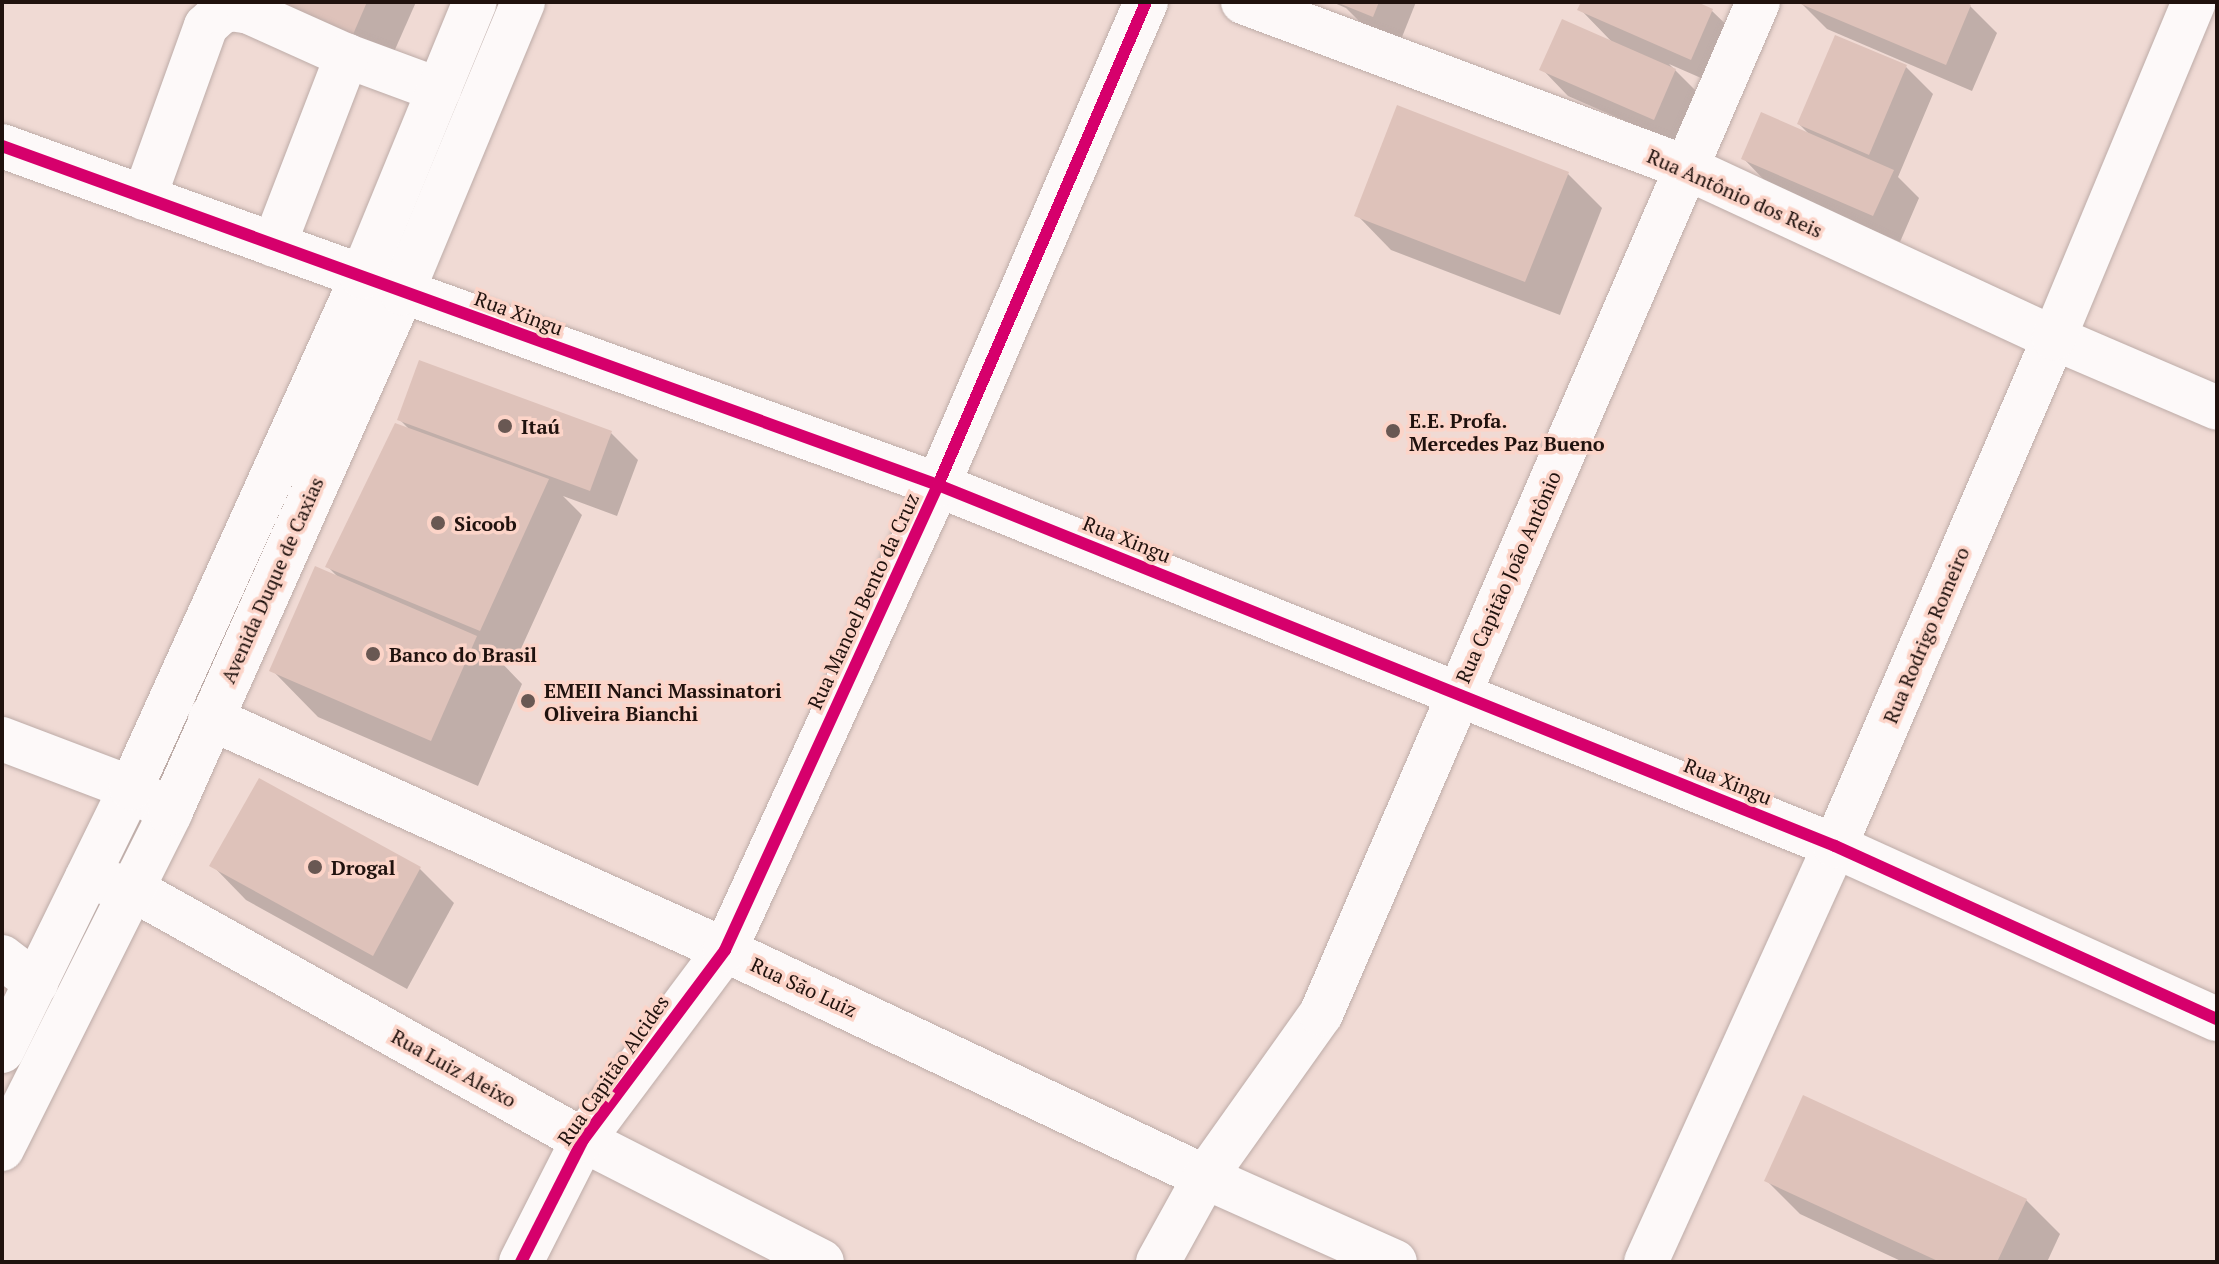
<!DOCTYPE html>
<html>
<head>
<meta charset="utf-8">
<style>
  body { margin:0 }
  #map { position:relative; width:2219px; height:1264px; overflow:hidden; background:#f0dad4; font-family:"PT Serif",serif }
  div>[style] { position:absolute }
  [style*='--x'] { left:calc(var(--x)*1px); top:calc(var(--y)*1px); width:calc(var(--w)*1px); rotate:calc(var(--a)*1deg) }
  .shadow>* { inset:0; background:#0003 }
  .building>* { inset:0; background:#dec2ba }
  .roads { filter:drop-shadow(0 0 2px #bdaca8) drop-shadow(0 0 2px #bdaca8) }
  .minor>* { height:44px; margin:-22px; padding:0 22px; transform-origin:22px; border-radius:22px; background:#fdf9f9 }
  .major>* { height:44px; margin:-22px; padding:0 22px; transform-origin:22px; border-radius:22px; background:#fdf9f9 }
  .cycleway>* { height:12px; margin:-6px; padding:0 6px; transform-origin:6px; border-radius:6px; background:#d6006c }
  .dots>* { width:22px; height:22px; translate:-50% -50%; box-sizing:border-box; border:4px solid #fcd4c8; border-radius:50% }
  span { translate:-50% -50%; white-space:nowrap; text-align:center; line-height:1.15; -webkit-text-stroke:7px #fcd4c8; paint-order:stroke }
  .street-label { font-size:20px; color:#20120e }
  .poi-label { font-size:20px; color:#20120e; font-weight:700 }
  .left { translate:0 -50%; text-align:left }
  .frame { position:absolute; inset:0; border:4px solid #20120e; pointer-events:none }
</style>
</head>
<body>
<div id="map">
  <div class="shadow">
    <i style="clip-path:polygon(261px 2px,416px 2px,382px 79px)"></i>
    <i style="clip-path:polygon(1332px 2px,1416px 2px,1400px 42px,1368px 30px,1346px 8px)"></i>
    <i style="clip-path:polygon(1583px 2px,1692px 2px,1712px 11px,1739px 37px,1717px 85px,1669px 64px,1702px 97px,1680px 145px,1568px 96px,1542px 69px,1613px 43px,1580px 9px)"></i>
    <i style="clip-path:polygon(1960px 2px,1970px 6px,1997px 33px,1972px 91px,1827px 29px,1801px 3px)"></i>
    <i style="clip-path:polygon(1906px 67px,1933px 94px,1898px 177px,1919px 198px,1900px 242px,1769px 185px,1743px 158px,1811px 136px,1799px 124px)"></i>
    <i style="clip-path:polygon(1568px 174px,1602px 208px,1560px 315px,1391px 250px,1357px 215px)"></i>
    <i style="clip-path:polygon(420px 363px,611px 433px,638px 460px,617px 516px,563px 496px,582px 515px,514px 664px,494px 655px,522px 684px,478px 786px,318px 717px,272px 670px,339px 578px,328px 567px,411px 431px,399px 419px)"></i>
    <i style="clip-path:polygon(259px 780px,420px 869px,454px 903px,407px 989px,246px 900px,212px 865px)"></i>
    <i style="clip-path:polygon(1766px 1180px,2026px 1200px,2060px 1234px,2047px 1262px,1903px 1262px,1800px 1214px)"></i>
  </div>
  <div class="building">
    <i style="clip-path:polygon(259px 2px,367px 2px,348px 46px)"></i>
    <i style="clip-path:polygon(1336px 2px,1379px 2px,1373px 17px)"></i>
    <i style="clip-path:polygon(1581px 2px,1697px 2px,1713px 9px,1691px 60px,1577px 10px)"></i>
    <i style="clip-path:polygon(1796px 2px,1965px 2px,1971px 5px,1946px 65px)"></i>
    <i style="clip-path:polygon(1562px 19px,1676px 69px,1654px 120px,1539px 70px)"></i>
    <i style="clip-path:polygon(1835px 35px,1907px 65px,1869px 155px,1797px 124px)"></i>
    <i style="clip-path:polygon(1397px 105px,1569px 172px,1525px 282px,1354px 216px)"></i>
    <i style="clip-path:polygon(1761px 112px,1894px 170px,1873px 216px,1741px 159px)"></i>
    <i style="clip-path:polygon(419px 360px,612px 431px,590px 491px,397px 420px)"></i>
    <i style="clip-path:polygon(395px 423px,549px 479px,480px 631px,325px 567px)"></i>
    <i style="clip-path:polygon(315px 566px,477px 636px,431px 741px,269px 671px)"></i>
    <i style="clip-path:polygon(259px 778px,421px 867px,373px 956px,209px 866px)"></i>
    <i style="clip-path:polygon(1803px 1095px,2027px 1199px,1997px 1262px,1940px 1262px,1764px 1181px)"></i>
  </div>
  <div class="roads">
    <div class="minor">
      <i style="--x:1243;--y:2;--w:474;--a:20.5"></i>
      <i style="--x:1687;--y:168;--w:404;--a:24.9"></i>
      <i style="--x:2054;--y:338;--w:177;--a:23.2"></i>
      <i style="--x:2;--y:146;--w:995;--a:19.91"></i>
      <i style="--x:938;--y:485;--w:967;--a:21.92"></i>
      <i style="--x:1835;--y:846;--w:419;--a:24.4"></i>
      <i style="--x:144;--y:198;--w:183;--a:-70.2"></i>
      <i style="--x:206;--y:26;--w:19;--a:-43"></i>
      <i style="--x:220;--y:13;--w:12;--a:-20"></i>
      <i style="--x:231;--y:9;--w:18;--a:9"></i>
      <i style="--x:249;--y:12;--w:107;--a:24.2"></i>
      <i style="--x:347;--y:56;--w:98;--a:20.3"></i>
      <i style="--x:274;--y:245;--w:203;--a:-68.9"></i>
      <i style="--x:210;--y:718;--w:565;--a:24.25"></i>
      <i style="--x:725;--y:950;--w:531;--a:25.31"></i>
      <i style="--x:1205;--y:1177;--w:208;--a:24.1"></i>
      <i style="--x:2;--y:739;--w:138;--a:20.8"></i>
      <i style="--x:131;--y:788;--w:39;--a:32"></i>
      <i style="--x:87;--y:878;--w:46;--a:13.7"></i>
      <i style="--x:132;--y:889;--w:516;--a:29.1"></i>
      <i style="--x:583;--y:1140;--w:268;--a:27"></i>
      <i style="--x:2;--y:957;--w:43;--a:37.4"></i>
      <i style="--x:521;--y:1262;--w:137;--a:-63.1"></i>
      <i style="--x:583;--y:1140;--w:237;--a:-53.2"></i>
      <i style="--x:725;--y:950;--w:511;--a:-65.39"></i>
      <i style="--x:938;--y:485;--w:526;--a:-66.7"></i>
      <i style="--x:1158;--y:1262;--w:97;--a:-61.1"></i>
      <i style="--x:1205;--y:1177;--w:200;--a:-54.6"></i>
      <i style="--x:1321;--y:1014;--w:1102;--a:-66.64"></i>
      <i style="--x:1646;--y:1262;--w:457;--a:-65.6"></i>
      <i style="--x:1835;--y:846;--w:553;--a:-66.68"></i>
      <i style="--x:2054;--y:338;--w:364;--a:-67.4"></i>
    </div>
    <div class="major">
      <i style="--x:2;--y:1051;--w:293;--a:-63.9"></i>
      <i style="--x:131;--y:788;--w:561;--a:-65.67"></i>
      <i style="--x:362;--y:277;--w:297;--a:-67.7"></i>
      <i style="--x:2;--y:1149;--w:376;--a:-63.4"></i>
      <i style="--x:170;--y:813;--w:569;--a:-65.96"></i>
      <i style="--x:402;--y:293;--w:315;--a:-67.4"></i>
    </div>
  </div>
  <div class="cycleway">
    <i style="--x:2;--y:146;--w:995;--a:19.91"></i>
    <i style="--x:938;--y:485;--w:967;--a:21.92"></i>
    <i style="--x:1835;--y:846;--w:419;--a:24.4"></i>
    <i style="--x:521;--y:1262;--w:137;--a:-63.1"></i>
    <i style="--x:583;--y:1140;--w:237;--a:-53.2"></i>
    <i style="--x:725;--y:950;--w:511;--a:-65.39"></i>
    <i style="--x:938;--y:485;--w:526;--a:-66.7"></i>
  </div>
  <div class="dots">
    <i style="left:505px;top:426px;background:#695853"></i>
    <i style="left:1393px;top:431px;background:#695853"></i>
    <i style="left:438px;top:523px;background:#695853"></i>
    <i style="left:373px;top:654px;background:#695853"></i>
    <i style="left:528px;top:701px;background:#695853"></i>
    <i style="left:315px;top:867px;background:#695853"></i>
  </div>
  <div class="street-label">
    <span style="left:1735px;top:193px;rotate:24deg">Rua Antônio dos Reis</span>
    <span style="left:519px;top:313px;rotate:20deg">Rua Xingu</span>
    <span style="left:1127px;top:539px;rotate:22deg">Rua Xingu</span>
    <span style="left:1508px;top:577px;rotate:-66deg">Rua Capitão João Antônio</span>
    <span style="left:272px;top:580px;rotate:-66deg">Avenida Duque de Caxias</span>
    <span style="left:863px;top:601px;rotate:-65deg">Rua Manoel Bento da Cruz</span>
    <span style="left:1926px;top:635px;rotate:-67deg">Rua Rodrigo Romeiro</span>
    <span style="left:1728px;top:781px;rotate:22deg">Rua Xingu</span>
    <span style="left:804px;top:987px;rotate:25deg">Rua São Luiz</span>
    <span style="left:454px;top:1068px;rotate:29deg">Rua Luiz Aleixo</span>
    <span style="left:613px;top:1070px;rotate:-55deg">Rua Capitão Alcides</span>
  </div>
  <div class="poi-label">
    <span class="left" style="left:1409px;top:432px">E.E. Profa.<br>Mercedes Paz Bueno</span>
    <span class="left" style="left:521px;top:426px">Itaú</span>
    <span class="left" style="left:454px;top:523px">Sicoob</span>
    <span class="left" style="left:389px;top:654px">Banco do Brasil</span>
    <span class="left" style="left:544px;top:702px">EMEII Nanci Massinatori<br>Oliveira Bianchi</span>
    <span class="left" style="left:331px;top:867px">Drogal</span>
  </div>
  <div class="frame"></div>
</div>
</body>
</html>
